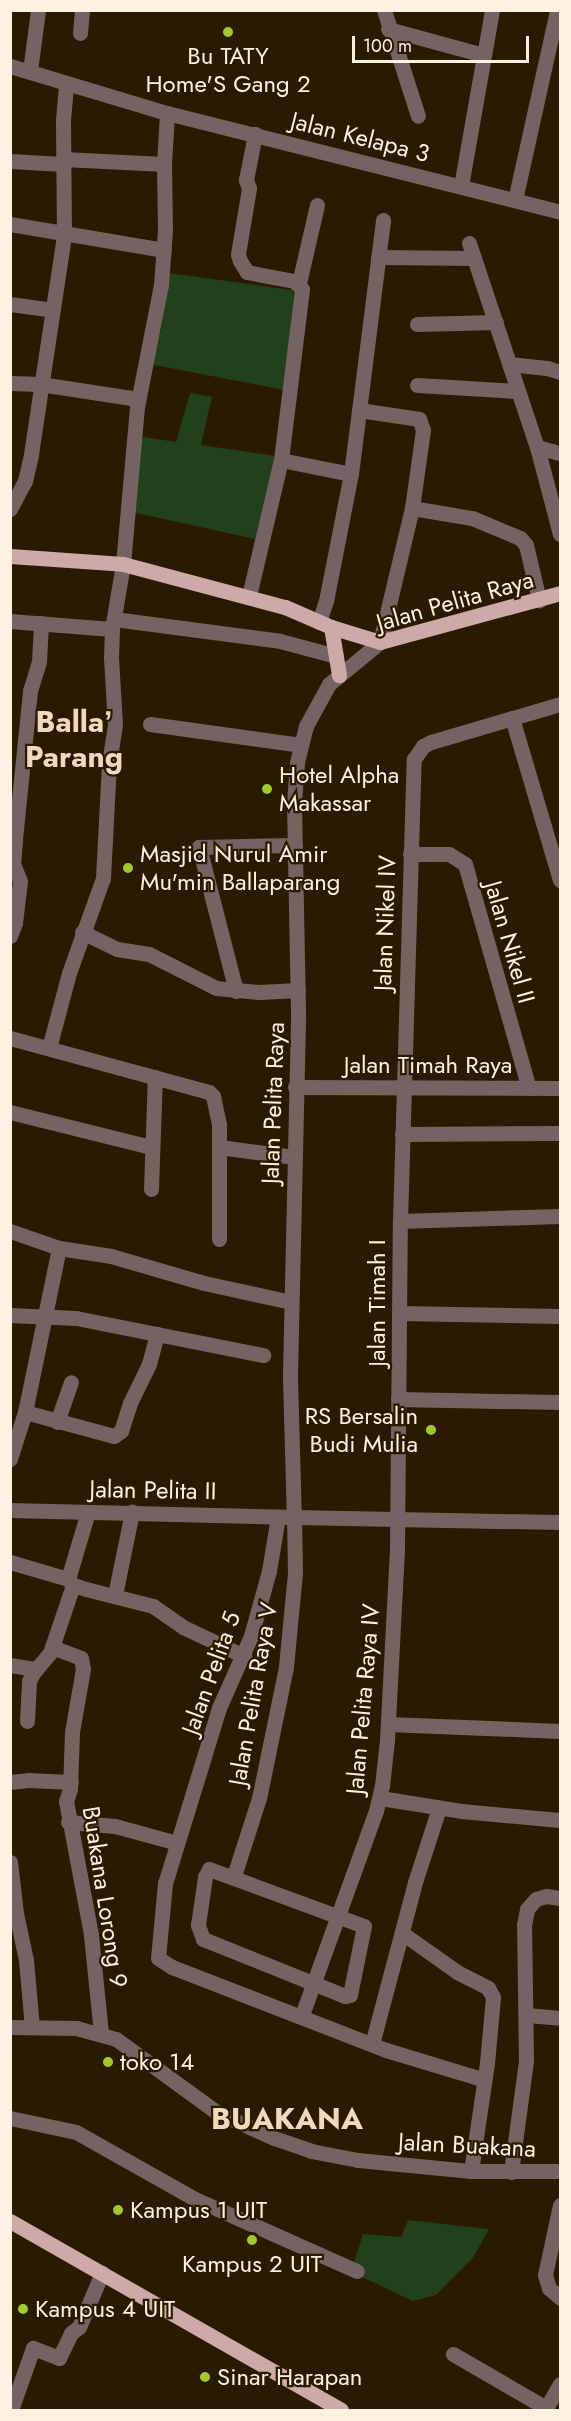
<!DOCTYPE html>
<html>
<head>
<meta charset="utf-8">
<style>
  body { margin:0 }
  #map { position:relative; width:571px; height:2421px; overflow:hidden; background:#2a1a00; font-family:Jost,sans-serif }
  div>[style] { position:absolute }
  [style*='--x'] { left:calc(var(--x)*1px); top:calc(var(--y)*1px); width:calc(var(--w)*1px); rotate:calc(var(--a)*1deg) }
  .green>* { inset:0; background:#21401c }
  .minor>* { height:15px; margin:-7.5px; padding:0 7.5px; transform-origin:7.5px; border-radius:7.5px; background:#746362 }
  .major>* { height:15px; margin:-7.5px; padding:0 7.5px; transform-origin:7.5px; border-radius:7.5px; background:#cdaaa8 }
  .dots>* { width:16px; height:16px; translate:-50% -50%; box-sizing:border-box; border:3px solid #2a1a00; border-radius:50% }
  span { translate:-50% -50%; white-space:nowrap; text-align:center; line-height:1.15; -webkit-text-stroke:4.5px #2a1a00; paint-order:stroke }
  .poi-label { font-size:24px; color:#fdf2e2 }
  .left { translate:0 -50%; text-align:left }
  .right { translate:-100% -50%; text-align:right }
  .street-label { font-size:24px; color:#fdf2e2 }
  .district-label { font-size:30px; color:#f0daba; font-weight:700 }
  .frame { position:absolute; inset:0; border:12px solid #fdf2e2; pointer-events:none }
  .scale { position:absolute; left:352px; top:36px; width:177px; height:27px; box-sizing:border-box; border:3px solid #fdf2e2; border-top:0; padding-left:8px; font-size:18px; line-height:21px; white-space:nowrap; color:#fdf2e2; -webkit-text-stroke:4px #2a1a00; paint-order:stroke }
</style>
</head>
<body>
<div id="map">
  <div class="green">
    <i style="clip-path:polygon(169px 273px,292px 290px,294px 294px,284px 390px,149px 364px,161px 330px)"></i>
    <i style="clip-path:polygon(190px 393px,212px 397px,201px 445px,276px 456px,255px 539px,132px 512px,138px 439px,144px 437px,176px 442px)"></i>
    <i style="clip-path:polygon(408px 2220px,489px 2229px,473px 2258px,436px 2295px,413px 2301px,351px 2272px,363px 2234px,401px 2237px)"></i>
  </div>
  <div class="minor">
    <i style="--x:384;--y:10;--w:111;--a:72.2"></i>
    <i style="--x:388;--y:29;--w:99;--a:15.2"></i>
    <i style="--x:80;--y:33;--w:23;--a:-85"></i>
    <i style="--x:10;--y:66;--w:164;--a:16.7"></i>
    <i style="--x:167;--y:113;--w:405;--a:14.1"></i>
    <i style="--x:30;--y:71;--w:62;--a:-82.5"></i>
    <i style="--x:63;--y:159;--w:101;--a:2.8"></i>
    <i style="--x:10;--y:161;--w:53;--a:3.2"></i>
    <i style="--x:461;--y:186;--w:179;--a:-80"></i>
    <i style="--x:515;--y:200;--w:195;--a:-77.5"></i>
    <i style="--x:10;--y:224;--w:156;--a:9.6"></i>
    <i style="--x:469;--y:243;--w:215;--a:71.6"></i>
    <i style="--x:537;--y:447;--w:90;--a:75.2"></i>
    <i style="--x:378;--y:257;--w:96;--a:0.6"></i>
    <i style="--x:299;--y:283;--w:80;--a:-77"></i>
    <i style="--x:10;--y:304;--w:43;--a:7.9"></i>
    <i style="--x:417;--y:324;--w:79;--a:-1.5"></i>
    <i style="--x:509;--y:364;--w:38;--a:6"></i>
    <i style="--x:547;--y:368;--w:14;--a:17"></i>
    <i style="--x:10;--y:383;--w:30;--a:2"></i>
    <i style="--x:40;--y:384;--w:99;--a:8.7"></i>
    <i style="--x:417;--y:385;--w:100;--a:3.4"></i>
    <i style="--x:359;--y:410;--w:61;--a:8.5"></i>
    <i style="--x:419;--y:419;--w:12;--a:70"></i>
    <i style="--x:423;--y:430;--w:79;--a:98"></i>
    <i style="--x:412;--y:508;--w:138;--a:103.4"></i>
    <i style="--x:380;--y:642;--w:66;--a:140.5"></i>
    <i style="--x:329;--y:684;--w:48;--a:118.7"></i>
    <i style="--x:306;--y:726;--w:38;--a:104"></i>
    <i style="--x:297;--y:763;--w:40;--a:94.3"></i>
    <i style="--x:294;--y:803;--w:218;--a:88.9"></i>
    <i style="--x:298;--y:1021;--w:357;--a:91.3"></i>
    <i style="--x:290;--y:1378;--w:139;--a:88.4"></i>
    <i style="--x:294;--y:1517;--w:266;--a:1.1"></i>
    <i style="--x:537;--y:447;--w:24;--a:15"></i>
    <i style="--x:281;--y:460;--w:71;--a:11.3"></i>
    <i style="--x:412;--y:508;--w:61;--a:9.5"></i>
    <i style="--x:472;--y:518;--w:52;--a:22.6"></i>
    <i style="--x:520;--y:538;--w:9;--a:49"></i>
    <i style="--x:526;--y:545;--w:57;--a:76.7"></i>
    <i style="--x:10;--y:509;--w:32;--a:-62"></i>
    <i style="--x:25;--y:481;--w:28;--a:-77"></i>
    <i style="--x:31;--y:454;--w:221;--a:-81.4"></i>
    <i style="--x:64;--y:235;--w:115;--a:-90.5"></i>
    <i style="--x:63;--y:120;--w:37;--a:-85"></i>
    <i style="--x:249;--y:596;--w:140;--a:-76.8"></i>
    <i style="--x:281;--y:460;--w:172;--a:-83"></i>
    <i style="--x:302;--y:289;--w:11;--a:-135"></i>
    <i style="--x:294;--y:281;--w:48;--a:-169.2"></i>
    <i style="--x:247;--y:272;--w:13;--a:-122"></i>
    <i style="--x:240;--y:261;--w:7;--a:-106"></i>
    <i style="--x:238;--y:254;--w:67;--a:-80.5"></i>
    <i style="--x:249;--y:188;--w:9;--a:-111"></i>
    <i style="--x:246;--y:180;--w:47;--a:-78.9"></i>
    <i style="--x:114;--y:619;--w:167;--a:7.5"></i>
    <i style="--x:280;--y:641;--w:58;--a:15"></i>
    <i style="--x:10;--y:621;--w:102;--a:4.5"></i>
    <i style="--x:319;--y:622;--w:22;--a:-72"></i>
    <i style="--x:326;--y:601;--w:129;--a:-78.9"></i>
    <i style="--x:351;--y:474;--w:256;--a:-82.8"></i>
    <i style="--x:512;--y:718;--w:169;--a:73.5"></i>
    <i style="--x:150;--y:724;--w:152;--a:7.9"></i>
    <i style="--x:410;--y:854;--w:39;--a:0"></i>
    <i style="--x:449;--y:854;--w:19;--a:32"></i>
    <i style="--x:465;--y:864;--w:233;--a:74.1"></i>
    <i style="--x:82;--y:932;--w:39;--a:26"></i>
    <i style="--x:117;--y:949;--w:32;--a:9"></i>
    <i style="--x:149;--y:954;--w:75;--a:26.9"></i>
    <i style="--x:216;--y:988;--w:43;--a:5.3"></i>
    <i style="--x:259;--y:992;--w:39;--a:-3"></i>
    <i style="--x:10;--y:936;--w:14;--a:-69"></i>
    <i style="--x:15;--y:923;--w:42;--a:-83.2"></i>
    <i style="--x:20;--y:881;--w:18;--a:-112"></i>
    <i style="--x:13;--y:864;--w:25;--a:-85"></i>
    <i style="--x:15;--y:839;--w:149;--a:-84.2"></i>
    <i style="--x:30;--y:691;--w:30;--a:-73"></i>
    <i style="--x:39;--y:662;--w:39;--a:-87"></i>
    <i style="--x:236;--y:991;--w:149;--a:-104.4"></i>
    <i style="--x:199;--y:847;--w:96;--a:-1.2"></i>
    <i style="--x:10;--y:1038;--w:206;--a:15.2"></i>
    <i style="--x:209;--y:1092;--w:6;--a:45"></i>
    <i style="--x:213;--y:1096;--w:30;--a:78"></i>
    <i style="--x:219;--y:1125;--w:114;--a:90"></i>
    <i style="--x:49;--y:1048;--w:78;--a:-75.1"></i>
    <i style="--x:69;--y:973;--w:101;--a:-70.3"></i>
    <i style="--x:103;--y:878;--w:115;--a:-87"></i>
    <i style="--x:109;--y:763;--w:38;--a:-81"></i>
    <i style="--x:115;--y:725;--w:67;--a:-93.4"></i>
    <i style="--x:111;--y:658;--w:29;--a:-88"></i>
    <i style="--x:112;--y:629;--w:66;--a:-80.4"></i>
    <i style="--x:123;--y:564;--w:158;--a:-84.9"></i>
    <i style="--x:137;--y:407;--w:124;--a:-78.9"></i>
    <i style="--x:161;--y:285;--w:55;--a:-85.8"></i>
    <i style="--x:165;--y:230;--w:66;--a:-90.9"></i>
    <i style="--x:164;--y:164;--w:51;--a:-86.6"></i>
    <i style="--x:295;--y:1087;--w:265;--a:0.2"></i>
    <i style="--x:10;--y:1112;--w:144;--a:14"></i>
    <i style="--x:402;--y:1134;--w:158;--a:-0.4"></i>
    <i style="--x:219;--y:1147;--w:76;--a:7.6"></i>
    <i style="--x:151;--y:1189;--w:112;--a:-88"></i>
    <i style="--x:400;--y:1221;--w:160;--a:-1.8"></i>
    <i style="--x:10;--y:1231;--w:52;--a:19.1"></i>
    <i style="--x:59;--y:1248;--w:53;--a:8.7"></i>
    <i style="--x:111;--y:1256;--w:97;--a:16.2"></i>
    <i style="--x:204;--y:1283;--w:89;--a:12.3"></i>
    <i style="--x:399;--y:1313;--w:161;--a:1.1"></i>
    <i style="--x:10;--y:1315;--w:66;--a:2.6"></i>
    <i style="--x:76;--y:1318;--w:191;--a:11.2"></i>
    <i style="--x:398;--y:1399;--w:162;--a:1.1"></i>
    <i style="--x:25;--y:1412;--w:92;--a:15.1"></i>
    <i style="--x:114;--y:1436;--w:9;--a:-36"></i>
    <i style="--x:121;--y:1431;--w:29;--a:-72"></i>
    <i style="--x:130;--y:1403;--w:43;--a:-64"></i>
    <i style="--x:149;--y:1364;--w:31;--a:-75"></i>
    <i style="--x:57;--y:1422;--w:42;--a:-70.7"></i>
    <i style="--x:10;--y:1459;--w:49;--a:-72.3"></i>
    <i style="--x:25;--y:1412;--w:167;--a:-78.3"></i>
    <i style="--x:10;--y:1510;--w:284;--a:1.4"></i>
    <i style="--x:294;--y:1517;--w:56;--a:89"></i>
    <i style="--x:295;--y:1573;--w:94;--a:95.5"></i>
    <i style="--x:286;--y:1667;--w:134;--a:101.6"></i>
    <i style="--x:259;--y:1798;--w:82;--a:107.8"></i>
    <i style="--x:278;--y:1517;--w:55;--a:99.5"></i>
    <i style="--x:269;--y:1571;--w:67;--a:105.5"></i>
    <i style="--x:251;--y:1636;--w:79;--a:114"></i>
    <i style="--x:219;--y:1708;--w:183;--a:107.1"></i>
    <i style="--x:165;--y:1883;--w:75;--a:95.3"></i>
    <i style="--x:158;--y:1958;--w:17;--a:33"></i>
    <i style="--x:172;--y:1967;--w:230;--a:21.2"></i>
    <i style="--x:386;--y:2050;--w:103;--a:16.9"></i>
    <i style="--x:10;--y:1562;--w:60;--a:16.3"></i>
    <i style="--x:68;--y:1579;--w:8;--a:50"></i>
    <i style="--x:73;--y:1585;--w:14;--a:17"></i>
    <i style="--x:86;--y:1589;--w:69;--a:14.2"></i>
    <i style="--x:153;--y:1606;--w:37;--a:35"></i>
    <i style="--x:183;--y:1627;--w:68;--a:25.4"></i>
    <i style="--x:68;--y:1579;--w:70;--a:-73.4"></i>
    <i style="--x:116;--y:1590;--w:80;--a:-78.4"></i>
    <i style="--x:52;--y:1647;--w:31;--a:21"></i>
    <i style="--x:81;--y:1658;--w:11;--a:80"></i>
    <i style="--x:83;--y:1669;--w:64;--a:99.9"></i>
    <i style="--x:72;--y:1732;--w:57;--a:92"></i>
    <i style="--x:70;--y:1789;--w:13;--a:108"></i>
    <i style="--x:66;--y:1801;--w:136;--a:79.4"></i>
    <i style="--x:91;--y:1935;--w:99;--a:84.2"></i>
    <i style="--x:10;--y:1665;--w:26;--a:9"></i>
    <i style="--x:27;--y:1721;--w:40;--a:-87.1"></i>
    <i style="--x:29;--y:1681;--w:9;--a:-63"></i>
    <i style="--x:33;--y:1673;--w:26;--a:-50"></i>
    <i style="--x:50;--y:1653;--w:72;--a:-71.3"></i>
    <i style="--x:388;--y:1724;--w:172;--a:2.3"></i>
    <i style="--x:10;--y:1782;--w:18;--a:-6"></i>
    <i style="--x:28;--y:1780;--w:43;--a:2.7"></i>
    <i style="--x:380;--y:1798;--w:82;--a:9.1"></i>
    <i style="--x:461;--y:1811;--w:99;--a:5.2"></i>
    <i style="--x:68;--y:1822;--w:47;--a:4.9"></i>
    <i style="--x:115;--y:1826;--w:64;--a:15.3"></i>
    <i style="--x:10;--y:1862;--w:51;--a:83.3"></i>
    <i style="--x:16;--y:1913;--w:48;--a:78"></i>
    <i style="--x:26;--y:1960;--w:67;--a:84.9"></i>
    <i style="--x:209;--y:1869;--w:165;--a:20.2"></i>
    <i style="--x:364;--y:1926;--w:70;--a:101.5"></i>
    <i style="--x:350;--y:1995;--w:5;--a:169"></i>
    <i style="--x:345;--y:1996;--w:153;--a:-158.1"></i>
    <i style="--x:203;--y:1939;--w:15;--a:-110"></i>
    <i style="--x:198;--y:1925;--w:49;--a:-81.7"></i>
    <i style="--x:205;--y:1877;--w:9;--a:-63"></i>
    <i style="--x:402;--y:1933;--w:67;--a:35.3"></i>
    <i style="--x:457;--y:1972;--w:35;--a:27"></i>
    <i style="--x:488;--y:1988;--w:10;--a:61"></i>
    <i style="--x:493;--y:1997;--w:66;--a:95.2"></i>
    <i style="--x:487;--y:2063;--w:109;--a:98.4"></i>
    <i style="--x:302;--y:2015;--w:217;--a:-70.1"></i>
    <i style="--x:376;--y:1811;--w:26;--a:-77"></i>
    <i style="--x:382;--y:1786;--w:46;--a:-83.8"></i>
    <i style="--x:387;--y:1740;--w:191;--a:-87"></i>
    <i style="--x:397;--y:1549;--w:328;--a:-89.5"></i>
    <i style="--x:400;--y:1221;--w:462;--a:-88.3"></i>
    <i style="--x:414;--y:759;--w:16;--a:-55"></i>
    <i style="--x:423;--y:746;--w:9;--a:-27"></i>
    <i style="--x:431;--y:742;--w:134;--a:-16.4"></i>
    <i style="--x:527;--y:2015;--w:33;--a:5"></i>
    <i style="--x:10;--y:2027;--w:66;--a:0.9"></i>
    <i style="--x:76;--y:2028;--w:41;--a:15.4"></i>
    <i style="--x:116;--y:2039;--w:126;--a:36"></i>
    <i style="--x:218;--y:2113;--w:61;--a:24.1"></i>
    <i style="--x:274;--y:2138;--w:39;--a:19"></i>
    <i style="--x:311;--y:2151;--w:48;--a:10.8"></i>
    <i style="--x:358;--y:2160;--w:114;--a:5.6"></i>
    <i style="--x:471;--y:2171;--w:89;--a:0"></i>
    <i style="--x:372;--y:2044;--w:168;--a:-75.1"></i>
    <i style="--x:415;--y:1882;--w:78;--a:-72"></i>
    <i style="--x:10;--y:2118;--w:67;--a:12"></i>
    <i style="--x:76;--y:2132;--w:137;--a:29.4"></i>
    <i style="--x:195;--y:2199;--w:177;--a:24"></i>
    <i style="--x:511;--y:2172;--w:112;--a:-82.3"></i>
    <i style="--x:526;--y:2061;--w:136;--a:-90.8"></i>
    <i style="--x:524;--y:1925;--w:16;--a:-79"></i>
    <i style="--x:527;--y:1909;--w:13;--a:-48"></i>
    <i style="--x:536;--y:1899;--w:10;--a:-17"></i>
    <i style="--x:546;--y:1896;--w:14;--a:8"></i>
    <i style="--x:560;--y:2205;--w:72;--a:102.1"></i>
    <i style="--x:545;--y:2275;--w:14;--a:73"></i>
    <i style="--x:549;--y:2288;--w:15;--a:42"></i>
    <i style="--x:453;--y:2354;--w:108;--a:30.1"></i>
    <i style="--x:11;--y:2410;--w:66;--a:-70.5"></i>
    <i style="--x:33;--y:2348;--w:28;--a:21"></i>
    <i style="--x:59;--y:2358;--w:28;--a:-64"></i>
    <i style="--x:71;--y:2333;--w:10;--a:-37"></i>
    <i style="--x:79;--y:2327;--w:59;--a:-66.9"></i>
    <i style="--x:545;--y:2410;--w:30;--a:-60"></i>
  </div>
  <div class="major">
    <i style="--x:10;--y:556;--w:113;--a:4"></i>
    <i style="--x:123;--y:564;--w:168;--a:14.9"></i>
    <i style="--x:285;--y:607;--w:50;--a:23.5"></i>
    <i style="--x:331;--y:627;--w:51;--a:17"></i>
    <i style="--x:380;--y:642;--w:187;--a:-15.2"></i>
    <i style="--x:331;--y:627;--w:49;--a:80.5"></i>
    <i style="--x:10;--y:2221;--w:381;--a:29.7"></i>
  </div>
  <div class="dots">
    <i style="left:228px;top:32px;background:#a0c92b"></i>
    <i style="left:267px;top:789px;background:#a0c92b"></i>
    <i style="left:128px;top:868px;background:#a0c92b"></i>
    <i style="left:431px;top:1430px;background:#a0c92b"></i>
    <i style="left:108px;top:2062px;background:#a0c92b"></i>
    <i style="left:118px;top:2210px;background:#a0c92b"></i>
    <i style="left:252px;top:2240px;background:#a0c92b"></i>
    <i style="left:23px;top:2309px;background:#a0c92b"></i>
    <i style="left:205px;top:2377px;background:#a0c92b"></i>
  </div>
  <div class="poi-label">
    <span style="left:228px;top:70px">Bu TATY<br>Home'S Gang 2</span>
    <span class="left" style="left:279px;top:789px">Hotel Alpha<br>Makassar</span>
    <span class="left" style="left:140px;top:868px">Masjid Nurul Amir<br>Mu'min Ballaparang</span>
    <span class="right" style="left:418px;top:1430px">RS Bersalin<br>Budi Mulia</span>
    <span class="left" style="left:120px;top:2062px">toko 14</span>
    <span class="left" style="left:130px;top:2210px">Kampus 1 UIT</span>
    <span style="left:252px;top:2264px">Kampus 2 UIT</span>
    <span class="left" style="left:35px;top:2309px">Kampus 4 UIT</span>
    <span class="left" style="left:217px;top:2377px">Sinar Harapan</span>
  </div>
  <div class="street-label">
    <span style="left:360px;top:137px;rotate:14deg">Jalan Kelapa 3</span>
    <span style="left:455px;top:601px;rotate:-16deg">Jalan Pelita Raya</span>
    <span style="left:385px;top:923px;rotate:-88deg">Jalan Nikel IV</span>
    <span style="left:510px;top:942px;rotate:74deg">Jalan Nikel II</span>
    <span style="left:428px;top:1065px">Jalan Timah Raya</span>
    <span style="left:273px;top:1103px;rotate:-88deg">Jalan Pelita Raya</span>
    <span style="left:377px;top:1303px;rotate:-90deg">Jalan Timah I</span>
    <span style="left:153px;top:1490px;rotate:1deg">Jalan Pelita II</span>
    <span style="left:211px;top:1673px;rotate:-70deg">Jalan Pelita 5</span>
    <span style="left:253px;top:1694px;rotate:-80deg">Jalan Pelita Raya V</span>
    <span style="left:363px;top:1699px;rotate:-85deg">Jalan Pelita Raya IV</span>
    <span style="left:105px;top:1897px;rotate:81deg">Buakana Lorong 9</span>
    <span style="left:467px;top:2145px;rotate:3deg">Jalan Buakana</span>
  </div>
  <div class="district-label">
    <span style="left:74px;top:739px">Ballaʼ<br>Parang</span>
    <span style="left:287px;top:2119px">BUAKANA</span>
  </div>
  <div class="frame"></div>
  <div class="scale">100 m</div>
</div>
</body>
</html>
